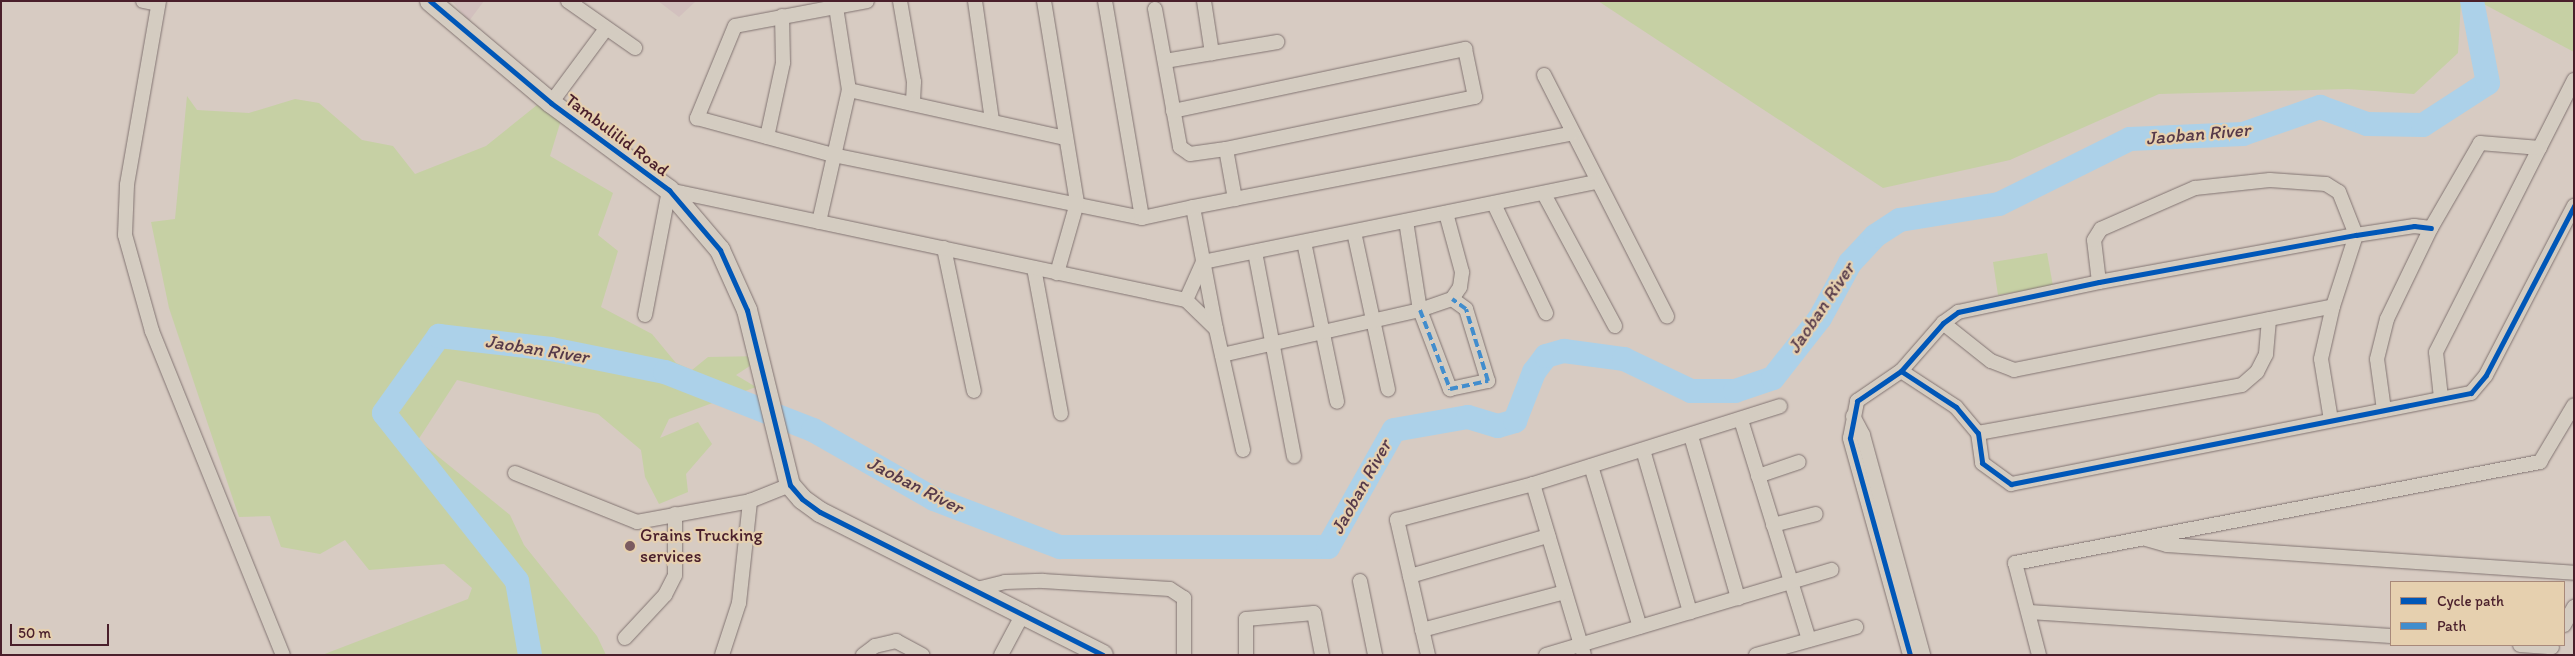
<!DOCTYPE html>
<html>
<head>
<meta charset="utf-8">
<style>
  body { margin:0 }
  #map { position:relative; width:2575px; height:656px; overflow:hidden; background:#d7cbc2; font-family:Itim,sans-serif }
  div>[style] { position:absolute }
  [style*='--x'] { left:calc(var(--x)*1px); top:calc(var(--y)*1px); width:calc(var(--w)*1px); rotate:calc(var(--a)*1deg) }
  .built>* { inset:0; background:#d2c0be }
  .green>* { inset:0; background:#c6d0a4 }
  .river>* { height:24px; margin:-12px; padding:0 12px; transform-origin:12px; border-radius:12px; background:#acd1e9 }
  .roads { filter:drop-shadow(0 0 1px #827472) drop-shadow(0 0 1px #827472) }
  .street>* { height:14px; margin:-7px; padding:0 7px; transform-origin:7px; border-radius:7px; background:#d4ccc1 }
  .secondary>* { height:20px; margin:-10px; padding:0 10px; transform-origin:10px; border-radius:10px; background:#d4ccc1 }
  .quiet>* { height:4px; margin-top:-2px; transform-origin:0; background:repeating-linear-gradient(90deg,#418dcd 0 8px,transparent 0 12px) }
  .cycleway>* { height:5px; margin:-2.5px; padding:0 2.5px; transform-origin:2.5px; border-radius:2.5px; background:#0057b8 }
  .dots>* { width:14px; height:14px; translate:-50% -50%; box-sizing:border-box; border:2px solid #e6d0af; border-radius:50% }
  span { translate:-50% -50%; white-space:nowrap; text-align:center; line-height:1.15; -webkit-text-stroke:4.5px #e6d0af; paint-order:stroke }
  .street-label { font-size:18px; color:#4a1f2b }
  .poi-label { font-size:18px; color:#4a1f2b }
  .left { translate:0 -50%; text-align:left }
  .water-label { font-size:19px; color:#563a4a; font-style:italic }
  .frame { position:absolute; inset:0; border:2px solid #4a1f2b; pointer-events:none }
  .legend { position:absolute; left:2390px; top:581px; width:175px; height:65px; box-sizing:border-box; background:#e6d0af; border:1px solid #a8897a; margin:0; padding:6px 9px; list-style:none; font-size:15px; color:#4a1f2b }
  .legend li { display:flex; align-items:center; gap:10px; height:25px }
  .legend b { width:25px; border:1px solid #a8897a }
  .scale { position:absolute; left:10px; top:624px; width:99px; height:22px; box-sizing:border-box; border:2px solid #4a1f2b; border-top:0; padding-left:6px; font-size:15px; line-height:18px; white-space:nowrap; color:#4a1f2b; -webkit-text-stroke:4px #e6d0af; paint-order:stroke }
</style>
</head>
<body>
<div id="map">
  <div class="built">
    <i style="clip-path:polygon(452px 1px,484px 1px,469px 21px)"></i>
    <i style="clip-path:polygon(658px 1px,696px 1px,679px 17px)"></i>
  </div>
  <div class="green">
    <i style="clip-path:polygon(1598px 1px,2461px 1px,2458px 53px,2414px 94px,2348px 89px,2159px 94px,2010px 160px,1883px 188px)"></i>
    <i style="clip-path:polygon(2478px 1px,2574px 1px,2574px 52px)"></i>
    <i style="clip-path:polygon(187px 96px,197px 110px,249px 113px,295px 99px,319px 103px,362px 140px,393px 146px,415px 174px,486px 146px,542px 101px,562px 117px,550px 156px,613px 193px,598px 235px,618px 251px,601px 307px,652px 334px,676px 363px,692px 370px,708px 357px,765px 356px,736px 375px,756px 387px,669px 419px,660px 438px,698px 422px,712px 444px,686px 474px,688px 492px,659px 504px,645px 477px,641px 450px,598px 414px,457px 380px,418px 440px,510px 515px,524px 545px,597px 636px,606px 655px,322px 655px,468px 599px,472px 588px,444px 564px,369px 570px,345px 540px,320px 554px,281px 547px,270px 516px,239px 517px,169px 308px,151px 222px,175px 219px)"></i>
    <i style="clip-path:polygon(2047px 253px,2053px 286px,1998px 295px,1993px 262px)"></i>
  </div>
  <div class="river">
    <i style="--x:530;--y:655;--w:75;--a:-100"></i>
    <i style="--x:517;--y:581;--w:214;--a:-128.4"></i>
    <i style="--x:384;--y:413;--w:95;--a:-54.5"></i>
    <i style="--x:439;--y:336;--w:113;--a:6.6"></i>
    <i style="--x:551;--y:349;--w:116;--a:11.4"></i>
    <i style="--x:665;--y:372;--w:159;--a:21.4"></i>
    <i style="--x:813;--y:430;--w:139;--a:29.7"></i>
    <i style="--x:934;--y:499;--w:135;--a:20.9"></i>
    <i style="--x:1060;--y:547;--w:268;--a:0"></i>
    <i style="--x:1328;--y:547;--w:134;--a:-60.6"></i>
    <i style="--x:1394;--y:430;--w:75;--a:-10"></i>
    <i style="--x:1468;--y:417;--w:31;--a:17"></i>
    <i style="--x:1498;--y:426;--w:18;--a:-16"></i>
    <i style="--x:1515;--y:421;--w:53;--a:-68.8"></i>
    <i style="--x:1534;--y:372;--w:20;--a:-53"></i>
    <i style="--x:1546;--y:356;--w:19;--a:-16"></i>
    <i style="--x:1564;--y:351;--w:61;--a:7.6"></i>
    <i style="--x:1624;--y:359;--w:74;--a:25.5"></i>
    <i style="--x:1691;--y:391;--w:44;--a:0"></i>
    <i style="--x:1735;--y:391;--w:40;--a:-18.9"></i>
    <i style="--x:1773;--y:378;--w:76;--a:-51.9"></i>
    <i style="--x:1820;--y:318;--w:63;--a:-61.4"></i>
    <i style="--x:1850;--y:263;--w:37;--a:-47"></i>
    <i style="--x:1875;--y:236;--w:30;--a:-33"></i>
    <i style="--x:1900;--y:220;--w:100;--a:-9.2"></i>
    <i style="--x:1999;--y:204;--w:146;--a:-26.4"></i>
    <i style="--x:2130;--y:139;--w:113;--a:-2.5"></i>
    <i style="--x:2243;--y:134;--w:82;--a:-19.3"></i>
    <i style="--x:2320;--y:107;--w:50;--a:19.9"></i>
    <i style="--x:2367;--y:124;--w:56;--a:1"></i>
    <i style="--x:2423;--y:125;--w:77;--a:-32.9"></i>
    <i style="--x:2488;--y:83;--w:84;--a:-101"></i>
  </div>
  <div class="roads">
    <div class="street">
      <i style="--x:143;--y:1;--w:15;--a:11"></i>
      <i style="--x:159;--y:1;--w:187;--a:99.9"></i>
      <i style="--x:127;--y:185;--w:50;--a:92.3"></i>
      <i style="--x:125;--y:235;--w:100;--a:74.3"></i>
      <i style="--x:152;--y:331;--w:349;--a:68"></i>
      <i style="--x:568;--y:1;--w:82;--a:35"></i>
      <i style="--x:867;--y:1;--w:134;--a:169.3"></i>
      <i style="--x:735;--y:26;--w:100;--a:112.4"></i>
      <i style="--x:697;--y:118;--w:141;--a:15.2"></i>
      <i style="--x:833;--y:155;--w:315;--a:11.5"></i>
      <i style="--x:1142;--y:218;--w:52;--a:-12.2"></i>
      <i style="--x:900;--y:1;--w:82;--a:80.2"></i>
      <i style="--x:914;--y:82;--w:22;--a:93"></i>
      <i style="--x:975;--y:1;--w:120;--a:81.9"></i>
      <i style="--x:1044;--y:1;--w:205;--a:80.7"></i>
      <i style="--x:1077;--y:203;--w:73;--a:105.9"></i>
      <i style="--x:1105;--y:1;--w:220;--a:80.3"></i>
      <i style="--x:1204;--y:1;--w:53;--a:81.3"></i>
      <i style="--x:1155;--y:9;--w:140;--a:79.7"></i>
      <i style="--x:1180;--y:147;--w:12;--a:35"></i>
      <i style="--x:1190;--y:154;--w:36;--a:-8"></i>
      <i style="--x:1226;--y:149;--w:51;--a:79.8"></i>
      <i style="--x:1165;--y:61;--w:114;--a:-9.6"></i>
      <i style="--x:1544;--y:75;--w:271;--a:63"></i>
      <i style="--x:849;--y:90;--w:222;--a:12.5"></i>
      <i style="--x:551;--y:103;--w:91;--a:-53.5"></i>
      <i style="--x:1173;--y:111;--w:299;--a:-12"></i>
      <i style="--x:1465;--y:49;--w:49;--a:78.2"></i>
      <i style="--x:1475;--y:97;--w:254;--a:168.2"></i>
      <i style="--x:767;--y:137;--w:76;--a:-77.8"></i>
      <i style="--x:783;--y:63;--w:47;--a:-91.2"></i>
      <i style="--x:1544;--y:194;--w:150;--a:61.7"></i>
      <i style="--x:1494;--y:204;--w:121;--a:64.5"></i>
      <i style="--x:1406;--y:221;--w:90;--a:81.1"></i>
      <i style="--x:1420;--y:310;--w:85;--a:69.2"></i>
      <i style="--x:1450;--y:389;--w:39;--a:-12"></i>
      <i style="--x:1488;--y:381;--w:75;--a:-107"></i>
      <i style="--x:1466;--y:309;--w:17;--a:-144"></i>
      <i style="--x:819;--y:222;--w:135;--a:-77.2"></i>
      <i style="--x:849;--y:90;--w:84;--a:-98.9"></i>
      <i style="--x:1354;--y:232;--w:161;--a:77.8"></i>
      <i style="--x:1304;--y:242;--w:163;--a:78.3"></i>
      <i style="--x:944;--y:248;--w:146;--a:78.2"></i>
      <i style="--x:1255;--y:252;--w:208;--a:79.2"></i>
      <i style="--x:1034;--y:268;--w:148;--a:79.5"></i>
      <i style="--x:2099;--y:282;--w:42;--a:-96.8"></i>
      <i style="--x:2094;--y:240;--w:13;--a:-58"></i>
      <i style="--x:2101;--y:229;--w:103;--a:-23.6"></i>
      <i style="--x:2195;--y:188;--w:75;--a:-6.1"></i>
      <i style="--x:2270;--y:180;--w:56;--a:4.1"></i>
      <i style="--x:2326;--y:184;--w:15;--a:32"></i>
      <i style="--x:2339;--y:192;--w:46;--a:68.4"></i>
      <i style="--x:2356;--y:235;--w:75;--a:107.9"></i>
      <i style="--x:2333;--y:306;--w:54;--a:102.8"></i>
      <i style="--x:2321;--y:359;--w:62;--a:80.7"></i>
      <i style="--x:1186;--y:300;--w:42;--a:-65.9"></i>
      <i style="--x:1203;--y:262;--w:402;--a:-11.5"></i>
      <i style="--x:645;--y:315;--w:127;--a:-79.1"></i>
      <i style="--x:669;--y:190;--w:529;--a:12.01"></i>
      <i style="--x:1186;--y:300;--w:42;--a:44"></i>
      <i style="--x:1216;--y:329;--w:124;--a:77.4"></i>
      <i style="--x:1943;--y:323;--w:61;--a:38.4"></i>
      <i style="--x:1991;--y:361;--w:25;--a:21"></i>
      <i style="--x:2014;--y:370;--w:325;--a:-11.3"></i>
      <i style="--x:1216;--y:329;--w:124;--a:-100.7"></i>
      <i style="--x:1193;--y:207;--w:386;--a:-11"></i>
      <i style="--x:1222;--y:355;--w:203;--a:-12.8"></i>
      <i style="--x:1420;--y:310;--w:34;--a:-19"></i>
      <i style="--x:1452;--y:299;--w:14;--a:-56"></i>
      <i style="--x:1460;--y:287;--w:15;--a:-82"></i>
      <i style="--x:1462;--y:272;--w:61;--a:-105.2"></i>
      <i style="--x:1901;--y:371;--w:66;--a:33.2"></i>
      <i style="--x:1956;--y:407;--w:34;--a:50"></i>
      <i style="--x:1978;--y:433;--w:30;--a:82"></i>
      <i style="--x:1982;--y:463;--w:36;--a:36"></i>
      <i style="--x:2011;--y:484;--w:469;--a:-11.2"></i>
      <i style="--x:2471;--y:393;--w:23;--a:-50"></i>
      <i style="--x:2486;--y:375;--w:191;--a:-62.5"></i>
      <i style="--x:2441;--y:398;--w:46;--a:-96.2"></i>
      <i style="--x:2436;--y:352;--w:305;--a:-63.1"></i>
      <i style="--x:2384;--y:410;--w:51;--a:-97.8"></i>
      <i style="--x:2377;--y:359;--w:41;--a:-76"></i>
      <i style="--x:2387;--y:319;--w:101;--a:-64.2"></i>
      <i style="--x:2431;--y:228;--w:98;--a:-60"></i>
      <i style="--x:2480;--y:143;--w:60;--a:4.8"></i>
      <i style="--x:1853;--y:416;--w:21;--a:62"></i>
      <i style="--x:1863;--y:435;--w:228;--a:74.7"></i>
      <i style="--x:1741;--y:420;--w:230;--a:72.8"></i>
      <i style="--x:1978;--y:433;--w:268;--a:-10.3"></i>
      <i style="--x:2242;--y:385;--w:20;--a:-41"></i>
      <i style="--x:2257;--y:372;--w:20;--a:-63"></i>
      <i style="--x:2266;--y:354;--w:35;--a:-85"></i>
      <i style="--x:1691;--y:436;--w:169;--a:73.8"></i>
      <i style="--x:1643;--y:450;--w:169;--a:73.8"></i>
      <i style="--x:1591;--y:466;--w:168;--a:73.1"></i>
      <i style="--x:515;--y:473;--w:131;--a:21.9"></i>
      <i style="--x:637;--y:522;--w:115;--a:-10.5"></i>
      <i style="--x:1758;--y:476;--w:43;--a:-18.9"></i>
      <i style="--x:1533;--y:484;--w:178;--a:73.4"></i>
      <i style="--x:1773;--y:525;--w:44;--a:-14.3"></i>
      <i style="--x:2146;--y:539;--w:22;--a:16"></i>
      <i style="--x:2167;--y:545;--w:408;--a:3.9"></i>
      <i style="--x:1410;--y:576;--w:144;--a:-16.2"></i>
      <i style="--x:1360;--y:581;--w:76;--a:78.5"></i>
      <i style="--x:977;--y:589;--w:29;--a:-14"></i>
      <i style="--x:1005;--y:582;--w:38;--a:-2"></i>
      <i style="--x:1043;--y:581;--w:127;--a:3.6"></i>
      <i style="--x:1170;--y:589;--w:17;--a:33"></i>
      <i style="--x:1184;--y:598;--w:57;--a:90"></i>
      <i style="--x:2029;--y:612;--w:363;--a:3.8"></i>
      <i style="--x:2564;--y:625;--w:21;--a:-61"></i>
      <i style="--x:1422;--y:630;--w:148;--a:-14.9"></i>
      <i style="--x:625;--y:638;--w:59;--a:-47.1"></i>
      <i style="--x:665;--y:595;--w:22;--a:-63"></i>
      <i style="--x:675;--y:575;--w:61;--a:-90"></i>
      <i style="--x:2520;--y:645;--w:32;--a:4"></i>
      <i style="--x:722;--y:655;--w:55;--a:-71.9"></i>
      <i style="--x:739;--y:603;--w:103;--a:-83.8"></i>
      <i style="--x:750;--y:501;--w:43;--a:-21.8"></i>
      <i style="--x:863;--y:655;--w:15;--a:-37"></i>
      <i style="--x:875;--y:646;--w:22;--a:-13"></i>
      <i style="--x:896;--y:641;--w:30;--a:28"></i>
      <i style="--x:1001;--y:655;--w:49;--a:-61.9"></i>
      <i style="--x:1246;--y:655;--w:36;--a:-90"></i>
      <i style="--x:1246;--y:619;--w:68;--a:-5"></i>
      <i style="--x:1314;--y:613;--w:43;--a:79.2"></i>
      <i style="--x:1428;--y:655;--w:139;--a:-102.9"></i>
      <i style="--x:1397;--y:520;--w:141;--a:-14.8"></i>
      <i style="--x:1533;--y:484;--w:259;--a:-17.5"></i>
      <i style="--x:1546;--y:655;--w:298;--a:-16.6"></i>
      <i style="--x:1756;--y:655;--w:104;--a:-15.6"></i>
      <i style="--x:1910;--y:655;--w:225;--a:-105.5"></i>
      <i style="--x:1850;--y:438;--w:38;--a:-79"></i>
      <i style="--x:1857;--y:401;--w:53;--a:-34.3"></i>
      <i style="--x:1901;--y:371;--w:64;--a:-48.8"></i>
      <i style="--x:1943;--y:323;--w:19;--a:-36"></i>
      <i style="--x:1958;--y:312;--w:144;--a:-12"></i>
      <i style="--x:2099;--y:282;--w:261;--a:-10.4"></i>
      <i style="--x:2356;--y:235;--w:59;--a:-8.8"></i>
      <i style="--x:2414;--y:226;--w:17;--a:7"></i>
      <i style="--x:2039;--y:655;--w:95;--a:-104.6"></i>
      <i style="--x:2015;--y:563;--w:535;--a:-10.89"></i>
      <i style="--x:2540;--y:462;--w:66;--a:-59.2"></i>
    </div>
    <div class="secondary">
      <i style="--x:430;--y:1;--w:158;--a:40.1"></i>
      <i style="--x:551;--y:103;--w:147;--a:36.4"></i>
      <i style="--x:669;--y:190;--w:79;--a:49.6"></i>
      <i style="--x:720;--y:250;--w:66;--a:65.8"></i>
      <i style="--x:747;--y:310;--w:180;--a:76.2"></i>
      <i style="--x:790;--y:485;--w:18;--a:49"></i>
      <i style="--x:802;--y:499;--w:22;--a:36"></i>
      <i style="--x:820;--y:512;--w:317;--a:26.8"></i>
    </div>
  </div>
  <div class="quiet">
    <i style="--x:1420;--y:310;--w:85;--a:69.2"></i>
    <i style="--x:1450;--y:389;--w:39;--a:-12"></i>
    <i style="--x:1488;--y:381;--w:75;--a:-107"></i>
    <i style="--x:1466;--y:309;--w:17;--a:-144"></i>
  </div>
  <div class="cycleway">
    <i style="--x:430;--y:1;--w:158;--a:40.1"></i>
    <i style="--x:551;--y:103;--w:147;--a:36.4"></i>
    <i style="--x:669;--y:190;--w:79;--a:49.6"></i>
    <i style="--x:720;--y:250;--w:66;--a:65.8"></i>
    <i style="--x:747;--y:310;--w:180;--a:76.2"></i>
    <i style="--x:790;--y:485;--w:18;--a:49"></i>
    <i style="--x:802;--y:499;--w:22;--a:36"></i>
    <i style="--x:820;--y:512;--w:317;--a:26.8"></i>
    <i style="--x:1901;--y:371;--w:66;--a:33.2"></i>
    <i style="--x:1956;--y:407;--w:34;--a:50"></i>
    <i style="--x:1978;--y:433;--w:30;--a:82"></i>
    <i style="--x:1982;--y:463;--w:36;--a:36"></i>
    <i style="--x:2011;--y:484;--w:469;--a:-11.2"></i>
    <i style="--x:2471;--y:393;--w:23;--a:-50"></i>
    <i style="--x:2486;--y:375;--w:191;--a:-62.5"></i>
    <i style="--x:1910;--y:655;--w:225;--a:-105.5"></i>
    <i style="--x:1850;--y:438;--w:38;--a:-79"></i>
    <i style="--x:1857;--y:401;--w:53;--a:-34.3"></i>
    <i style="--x:1901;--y:371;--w:64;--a:-48.8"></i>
    <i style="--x:1943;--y:323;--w:19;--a:-36"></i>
    <i style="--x:1958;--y:312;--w:144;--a:-12"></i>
    <i style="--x:2099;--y:282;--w:261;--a:-10.4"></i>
    <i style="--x:2356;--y:235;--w:59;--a:-8.8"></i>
    <i style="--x:2414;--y:226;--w:17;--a:7"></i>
  </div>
  <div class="dots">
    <i style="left:630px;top:546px;background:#7b5b60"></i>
  </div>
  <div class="street-label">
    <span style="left:617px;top:135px;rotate:37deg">Tambulilid Road</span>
  </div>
  <div class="poi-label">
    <span class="left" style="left:640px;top:546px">Grains Trucking<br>services</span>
  </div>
  <div class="water-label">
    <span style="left:2198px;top:134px;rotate:-5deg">Jaoban River</span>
    <span style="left:1821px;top:308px;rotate:-56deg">Jaoban River</span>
    <span style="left:537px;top:349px;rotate:9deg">Jaoban River</span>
    <span style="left:915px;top:485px;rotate:27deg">Jaoban River</span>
    <span style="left:1361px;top:487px;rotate:-61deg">Jaoban River</span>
  </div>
  <div class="frame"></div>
  <ul class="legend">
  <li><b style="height:6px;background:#0057b8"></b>Cycle path</li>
  <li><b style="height:6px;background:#418dcd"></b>Path</li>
  </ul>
  <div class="scale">50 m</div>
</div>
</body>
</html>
